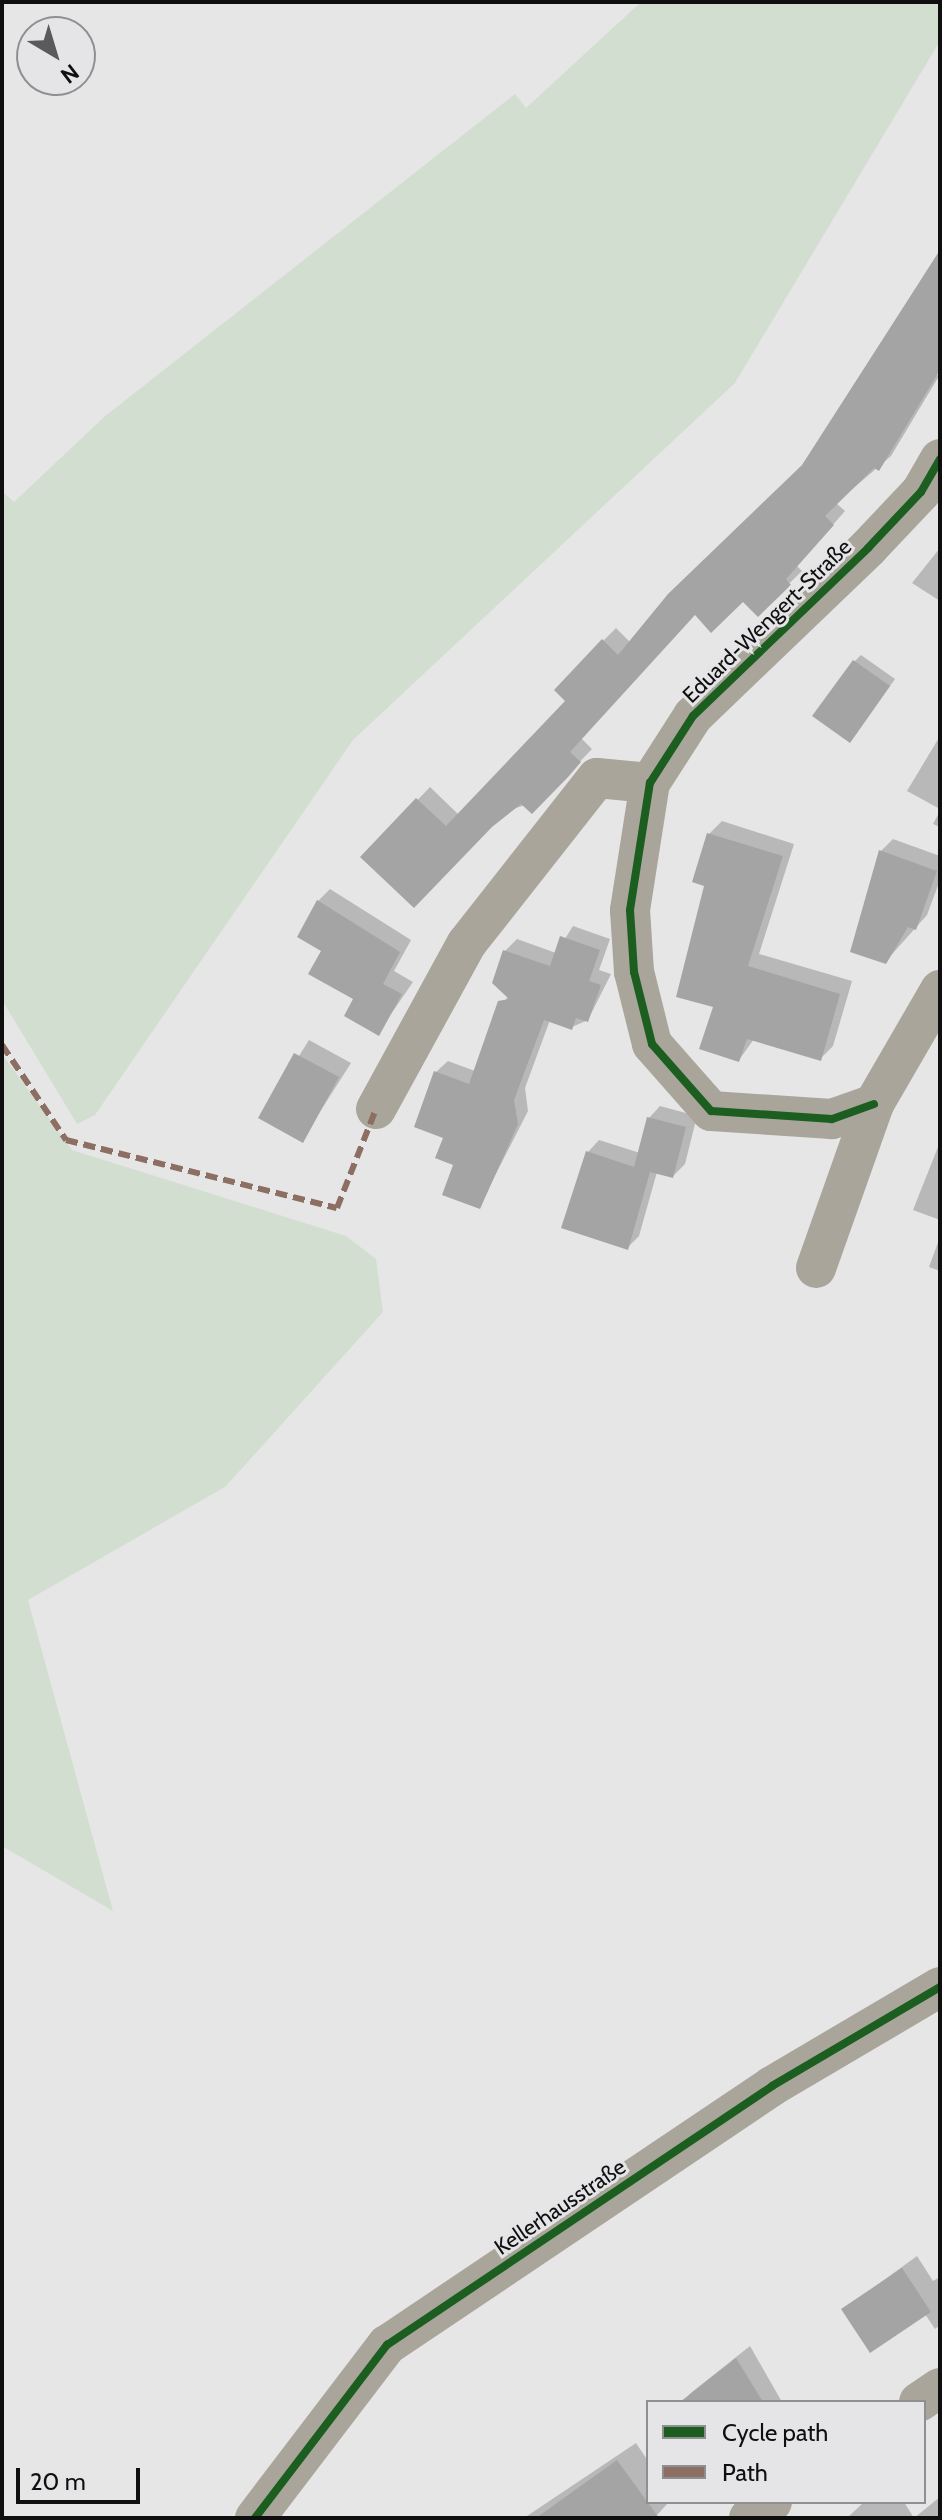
<!DOCTYPE html>
<html>
<head>
<meta charset="utf-8">
<style>
  body { margin:0 }
  #map { position:relative; width:942px; height:2520px; overflow:hidden; background:#e6e6e6; font-family:Cabin,sans-serif }
  div>[style] { position:absolute }
  [style*='--x'] { left:calc(var(--x)*1px); top:calc(var(--y)*1px); width:calc(var(--w)*1px); rotate:calc(var(--a)*1deg) }
  .green>* { inset:0; background:#d2dfd0 }
  .shadow>* { inset:0; background:#0003 }
  .building>* { inset:0; background:#a5a4a4 }
  .minor>* { height:40px; margin:-20px; padding:0 20px; transform-origin:20px; border-radius:20px; background:#a9a59b }
  .quiet>* { height:6px; margin-top:-3px; transform-origin:0; background:repeating-linear-gradient(90deg,#8d6e63 0 12px,transparent 0 18px) }
  .cycleway>* { height:8px; margin:-4px; padding:0 4px; transform-origin:4px; border-radius:4px; background:#1b5e20 }
  span { translate:-50% -50%; white-space:nowrap; text-align:center; line-height:1.15; -webkit-text-stroke:6px #e5e5e7; paint-order:stroke }
  .street-label { font-size:22px; color:#0f0f10 }
  .frame { position:absolute; inset:0; border:4px solid #0f0f10; pointer-events:none }
  .legend { position:absolute; left:646px; top:2400px; width:280px; height:104px; box-sizing:border-box; background:#e5e5e7; border:2px solid #8f8f91; margin:0; padding:10px 14px; list-style:none; font-size:24px; color:#0f0f10 }
  .legend li { display:flex; align-items:center; gap:16px; height:40px }
  .legend b { width:40px; border:2px solid #8f8f91 }
  .north { position:absolute; left:16px; top:16px; width:80px; height:80px; box-sizing:border-box; background:#e5e5e7; border:2px solid #8f8f91; border-radius:50%; rotate:142deg; font-size:22px; font-weight:700; line-height:32px; text-align:center; color:#0f0f10 }
  .north::after { content:''; display:block; margin:auto; width:28px; height:36px; background:#5a5a5b; clip-path:polygon(50% 0,100% 100%,50% 72%,0 100%) }
  .scale { position:absolute; left:16px; top:2468px; width:124px; height:36px; box-sizing:border-box; border:4px solid #0f0f10; border-top:0; padding-left:10px; font-size:24px; line-height:28px; white-space:nowrap; color:#0f0f10; -webkit-text-stroke:6px #e5e5e7; paint-order:stroke }
</style>
</head>
<body>
<div id="map">
  <div class="green">
    <i style="clip-path:polygon(641px 2px,940px 2px,940px 41px,735px 383px,353px 740px,95px 1115px,77px 1124px,2px 1000px,2px 491px,14px 502px,104px 417px,515px 94px,526px 108px)"></i>
    <i style="clip-path:polygon(2px 1054px,72px 1150px,346px 1236px,376px 1259px,383px 1312px,225px 1487px,28px 1600px,113px 1911px,2px 1846px)"></i>
  </div>
  <div class="shadow">
    <i style="clip-path:polygon(940px 250px,940px 348px,927px 369px,939px 376px,891px 456px,836px 503px,845px 511px,797px 566px,802px 571px,758px 614px,743px 599px,695px 613px,581px 738px,592px 749px,544px 799px,363px 857px,430px 787px,459px 815px,568px 701px,556px 690px,604px 640px,616px 628px,631px 643px,804px 465px)"></i>
    <i style="clip-path:polygon(940px 548px,940px 601px,912px 583px)"></i>
    <i style="clip-path:polygon(861px 655px,895px 679px,856px 734px,854px 662px)"></i>
    <i style="clip-path:polygon(940px 736px,940px 809px,907px 791px)"></i>
    <i style="clip-path:polygon(940px 811px,940px 827px,933px 824px)"></i>
    <i style="clip-path:polygon(722px 821px,794px 844px,759px 954px,852px 981px,833px 1046px,820px 1059px,754px 1039px,739px 1060px,715px 1005px,707px 885px,709px 834px)"></i>
    <i style="clip-path:polygon(893px 839px,940px 856px,940px 880px,927px 915px,885px 962px,881px 851px)"></i>
    <i style="clip-path:polygon(330px 889px,411px 940px,394px 971px,413px 982px,378px 1033px,324px 950px,318px 901px)"></i>
    <i style="clip-path:polygon(573px 926px,610px 939px,599px 970px,611px 974px,588px 1020px,572px 1027px,550px 1020px,525px 1088px,528px 1111px,479px 1207px,445px 1136px,436px 1072px,448px 1061px,475px 1071px,508px 995px,505px 951px,517px 939px,556px 953px)"></i>
    <i style="clip-path:polygon(309px 1040px,351px 1063px,302px 1140px,261px 1117px)"></i>
    <i style="clip-path:polygon(660px 1106px,697px 1116px,685px 1164px,673px 1176px,657px 1172px,639px 1236px,627px 1248px,588px 1152px,599px 1140px,640px 1153px,649px 1118px)"></i>
    <i style="clip-path:polygon(940px 1142px,940px 1220px,913px 1210px)"></i>
    <i style="clip-path:polygon(940px 1237px,940px 1271px,929px 1267px)"></i>
    <i style="clip-path:polygon(917px 2256px,933px 2281px,940px 2277px,940px 2325px,935px 2329px,925px 2314px,844px 2309px)"></i>
    <i style="clip-path:polygon(750px 2346px,782px 2402px,682px 2402px,692px 2392px)"></i>
    <i style="clip-path:polygon(636px 2443px,648px 2461px,648px 2502px,669px 2502px,657px 2515px,524px 2518px)"></i>
    <i style="clip-path:polygon(940px 2497px,940px 2518px,847px 2518px,864px 2502px,904px 2502px,914px 2518px)"></i>
  </div>
  <div class="building">
    <i style="clip-path:polygon(940px 250px,940px 370px,879px 471px,874px 468px,825px 516px,834px 525px,786px 579px,791px 585px,758px 617px,743px 602px,711px 633px,695px 615px,570px 752px,581px 762px,569px 776px,532px 814px,521px 804px,492px 827px,414px 908px,360px 857px,416px 798px,446px 826px,565px 701px,554px 690px,602px 639px,618px 655px,668px 594px,802px 465px)"></i>
    <i style="clip-path:polygon(853px 660px,890px 686px,850px 743px,812px 716px)"></i>
    <i style="clip-path:polygon(707px 833px,783px 856px,748px 966px,840px 994px,821px 1061px,747px 1039px,739px 1062px,699px 1049px,713px 1007px,676px 997px,704px 886px,692px 882px)"></i>
    <i style="clip-path:polygon(879px 850px,937px 871px,916px 930px,908px 927px,886px 964px,850px 952px)"></i>
    <i style="clip-path:polygon(317px 900px,400px 952px,383px 984px,402px 994px,379px 1036px,344px 1016px,353px 999px,308px 974px,321px 951px,297px 937px)"></i>
    <i style="clip-path:polygon(560px 936px,600px 950px,589px 981px,601px 985px,588px 1022px,576px 1018px,572px 1030px,544px 1020px,514px 1100px,518px 1124px,480px 1209px,442px 1195px,453px 1165px,435px 1158px,443px 1138px,414px 1127px,434px 1071px,469px 1084px,498px 1001px,509px 999px,492px 983px,503px 950px,550px 966px)"></i>
    <i style="clip-path:polygon(294px 1053px,339px 1077px,303px 1143px,258px 1118px)"></i>
    <i style="clip-path:polygon(647px 1117px,686px 1127px,673px 1178px,650px 1172px,628px 1250px,561px 1228px,586px 1151px,634px 1167px)"></i>
    <i style="clip-path:polygon(902px 2268px,931px 2312px,870px 2353px,841px 2309px)"></i>
    <i style="clip-path:polygon(736px 2358px,763px 2402px,680px 2402px)"></i>
    <i style="clip-path:polygon(617px 2460px,659px 2518px,536px 2518px)"></i>
  </div>
  <div class="minor">
    <i style="--x:874;--y:1104;--w:45;--a:160.3"></i>
    <i style="--x:832;--y:1119;--w:121;--a:-176.2"></i>
    <i style="--x:711;--y:1111;--w:89;--a:-131.4"></i>
    <i style="--x:652;--y:1044;--w:74;--a:-104"></i>
    <i style="--x:634;--y:972;--w:62;--a:-93.7"></i>
    <i style="--x:630;--y:910;--w:129;--a:-81.1"></i>
    <i style="--x:650;--y:783;--w:80;--a:-57.3"></i>
    <i style="--x:693;--y:716;--w:243;--a:-43.8"></i>
    <i style="--x:868;--y:548;--w:77;--a:-46.6"></i>
    <i style="--x:921;--y:492;--w:38;--a:-60"></i>
    <i style="--x:376;--y:1109;--w:189;--a:-61.3"></i>
    <i style="--x:467;--y:943;--w:210;--a:-51.8"></i>
    <i style="--x:597;--y:778;--w:53;--a:5.4"></i>
    <i style="--x:816;--y:1268;--w:174;--a:-70.5"></i>
    <i style="--x:874;--y:1104;--w:132;--a:-59.9"></i>
    <i style="--x:919;--y:2402;--w:25;--a:-34"></i>
    <i style="--x:255;--y:2518;--w:218;--a:-52.7"></i>
    <i style="--x:387;--y:2345;--w:464;--a:-33.9"></i>
    <i style="--x:772;--y:2086;--w:195;--a:-30.5"></i>
    <i style="--x:749;--y:2518;--w:28;--a:-35"></i>
  </div>
  <div class="quiet">
    <i style="--x:2;--y:1045;--w:115;--a:56"></i>
    <i style="--x:66;--y:1140;--w:279;--a:14.1"></i>
    <i style="--x:337;--y:1208;--w:106;--a:-68.5"></i>
  </div>
  <div class="cycleway">
    <i style="--x:874;--y:1104;--w:45;--a:160.3"></i>
    <i style="--x:832;--y:1119;--w:121;--a:-176.2"></i>
    <i style="--x:711;--y:1111;--w:89;--a:-131.4"></i>
    <i style="--x:652;--y:1044;--w:74;--a:-104"></i>
    <i style="--x:634;--y:972;--w:62;--a:-93.7"></i>
    <i style="--x:630;--y:910;--w:129;--a:-81.1"></i>
    <i style="--x:650;--y:783;--w:80;--a:-57.3"></i>
    <i style="--x:693;--y:716;--w:243;--a:-43.8"></i>
    <i style="--x:868;--y:548;--w:77;--a:-46.6"></i>
    <i style="--x:921;--y:492;--w:38;--a:-60"></i>
    <i style="--x:255;--y:2518;--w:218;--a:-52.7"></i>
    <i style="--x:387;--y:2345;--w:464;--a:-33.9"></i>
    <i style="--x:772;--y:2086;--w:195;--a:-30.5"></i>
  </div>
  <div class="street-label">
    <span style="left:767px;top:621px;rotate:-44deg">Eduard-Wengert-Straße</span>
    <span style="left:560px;top:2207px;rotate:-34deg">Kellerhausstraße</span>
  </div>
  <div class="frame"></div>
  <ul class="legend">
  <li><b style="height:10px;background:#1b5e20"></b>Cycle path</li>
  <li><b style="height:10px;background:#8d6e63"></b>Path</li>
  </ul>
  <div class="north">N</div>
  <div class="scale">20 m</div>
</div>
</body>
</html>
